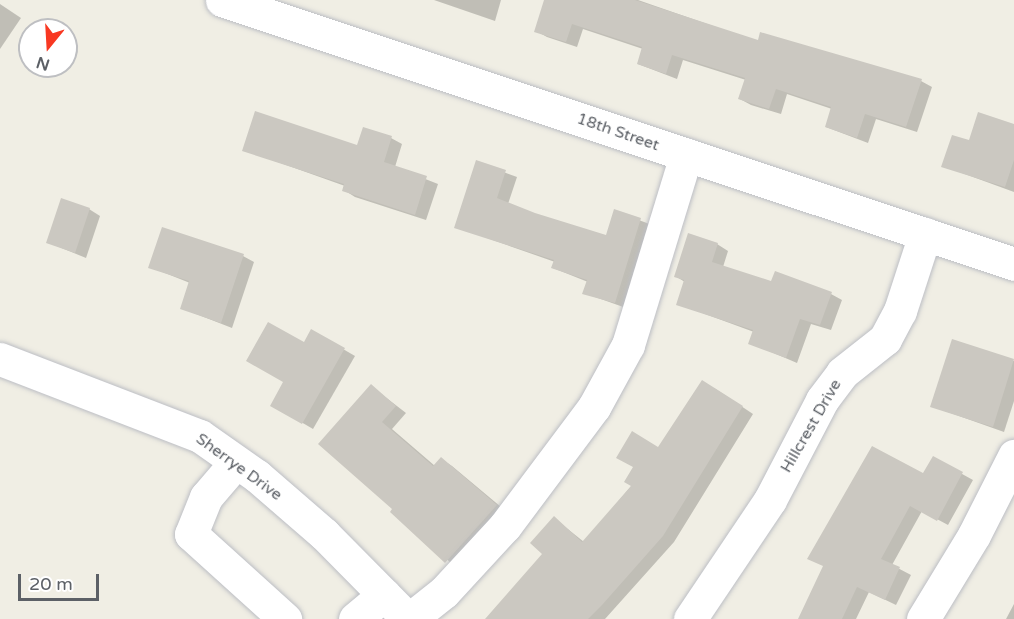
<!DOCTYPE html>
<html>
<head>
<meta charset="utf-8">
<style>
  body { margin:0 }
  #map { position:relative; width:1014px; height:619px; overflow:hidden; background:#f0eee4; font-family:"Varela Round",sans-serif }
  div>[style] { position:absolute }
  [style*='--x'] { left:calc(var(--x)*1px); top:calc(var(--y)*1px); width:calc(var(--w)*1px); rotate:calc(var(--a)*1deg) }
  .shadow>* { inset:0; background:#0003 }
  .building>* { inset:0; background:#cbc8c1 }
  .roads { filter:drop-shadow(0 0 2px #bcbec4) drop-shadow(0 0 2px #bcbec4) }
  .minor>* { height:33px; margin:-16.5px; padding:0 16.5px; transform-origin:16.5px; border-radius:16.5px; background:#fff }
  span { translate:-50% -50%; white-space:nowrap; text-align:center; line-height:1.15; -webkit-text-stroke:4.5px #fff; paint-order:stroke }
  .street-label { font-size:16px; color:#5c6066 }
  .north { position:absolute; left:18px; top:18px; width:60px; height:60px; box-sizing:border-box; background:#fff; border:2px solid #bebfc2; border-radius:50%; rotate:198deg; font-size:16px; font-weight:700; line-height:24px; text-align:center; color:#5c6066 }
  .north::after { content:''; display:block; margin:auto; width:21px; height:27px; background:#f83822; clip-path:polygon(50% 0,100% 100%,50% 72%,0 100%) }
  .scale { position:absolute; left:18px; top:574px; width:81px; height:27px; box-sizing:border-box; border:3px solid #5c6066; border-top:0; padding-left:8px; font-size:18px; line-height:21px; white-space:nowrap; color:#5c6066; -webkit-text-stroke:4px #fff; paint-order:stroke }
</style>
</head>
<body>
<div id="map">
  <div class="shadow">
    <i style="clip-path:polygon(434px 0,501px 0,495px 21px)"></i>
    <i style="clip-path:polygon(546px 0,638px 0,759px 42px,921px 81px,932px 87px,917px 132px,876px 119px,868px 143px,826px 127px,832px 109px,787px 94px,781px 114px,751px 105px,740px 99px,746px 80px,683px 60px,677px 79px,638px 64px,643px 49px,583px 29px,577px 47px,547px 37px,536px 31px)"></i>
    <i style="clip-path:polygon(0 4px,21px 18px,0 49px)"></i>
    <i style="clip-path:polygon(1014px 126px,1014px 192px,943px 166px,970px 142px)"></i>
    <i style="clip-path:polygon(391px 138px,402px 144px,395px 167px,438px 184px,426px 220px,355px 197px,344px 190px,345px 186px,244px 150px,358px 147px)"></i>
    <i style="clip-path:polygon(477px 162px,517px 177px,508px 204px,534px 215px,607px 237px,615px 211px,652px 225px,626px 308px,584px 293px,588px 282px,553px 268px,555px 262px,456px 227px)"></i>
    <i style="clip-path:polygon(89px 209px,100px 216px,86px 258px,47px 242px)"></i>
    <i style="clip-path:polygon(717px 244px,728px 251px,723px 267px,772px 283px,831px 294px,842px 300px,831px 330px,811px 324px,797px 363px,750px 343px,754px 332px,678px 304px,685px 282px,675px 276px)"></i>
    <i style="clip-path:polygon(243px 256px,254px 262px,232px 328px,181px 308px,190px 283px,150px 267px)"></i>
    <i style="clip-path:polygon(312px 331px,355px 356px,313px 429px,272px 405px)"></i>
    <i style="clip-path:polygon(953px 341px,1014px 361px,1014px 401px,1004px 432px,931px 406px)"></i>
    <i style="clip-path:polygon(371px 386px,406px 413px,392px 429px,435px 466px,441px 459px,452px 466px,507px 512px,456px 568px,395px 509px)"></i>
    <i style="clip-path:polygon(714px 388px,753px 414px,674px 542px,605px 619px,487px 619px,544px 554px,554px 518px,584px 542px)"></i>
    <i style="clip-path:polygon(933px 458px,973px 480px,948px 525px,922px 511px,892px 565px,911px 575px,896px 605px,869px 592px,856px 619px,799px 619px,924px 476px)"></i>
    <i style="clip-path:polygon(1014px 604px,1014px 619px,1006px 619px)"></i>
  </div>
  <div class="building">
    <i style="clip-path:polygon(544px 0,635px 0,758px 40px,760px 32px,922px 79px,906px 127px,865px 114px,857px 138px,825px 127px,831px 107px,776px 89px,769px 109px,738px 99px,745px 78px,672px 55px,666px 74px,637px 64px,642px 47px,572px 24px,566px 42px,534px 32px)"></i>
    <i style="clip-path:polygon(255px 111px,357px 145px,363px 127px,392px 136px,384px 162px,427px 176px,415px 215px,342px 191px,344px 184px,242px 151px)"></i>
    <i style="clip-path:polygon(978px 112px,1014px 124px,1014px 160px,1005px 187px,941px 167px,952px 135px,969px 140px)"></i>
    <i style="clip-path:polygon(476px 160px,506px 170px,497px 198px,535px 213px,606px 235px,614px 209px,641px 218px,615px 303px,582px 294px,587px 280px,551px 268px,554px 260px,454px 228px)"></i>
    <i style="clip-path:polygon(61px 198px,90px 208px,75px 253px,46px 243px)"></i>
    <i style="clip-path:polygon(162px 227px,244px 254px,221px 323px,180px 309px,189px 281px,148px 268px)"></i>
    <i style="clip-path:polygon(688px 233px,718px 243px,712px 262px,771px 281px,775px 271px,832px 292px,820px 325px,800px 319px,786px 358px,748px 344px,753px 330px,676px 305px,684px 280px,674px 277px)"></i>
    <i style="clip-path:polygon(268px 322px,304px 342px,311px 329px,345px 348px,302px 424px,270px 406px,283px 382px,246px 361px)"></i>
    <i style="clip-path:polygon(952px 339px,1014px 359px,993px 427px,930px 407px)"></i>
    <i style="clip-path:polygon(702px 380px,743px 406px,663px 536px,602px 605px,588px 619px,485px 619px,542px 554px,530px 543px,554px 516px,582px 542px,631px 486px,624px 482px,633px 467px,616px 458px,632px 431px,658px 447px)"></i>
    <i style="clip-path:polygon(371px 384px,396px 406px,382px 422px,433px 466px,441px 457px,497px 505px,445px 563px,390px 512px,392px 509px,318px 444px)"></i>
    <i style="clip-path:polygon(872px 446px,923px 473px,933px 456px,963px 472px,937px 521px,910px 506px,881px 559px,900px 567px,885px 600px,857px 587px,842px 619px,798px 619px,823px 566px,807px 559px)"></i>
  </div>
  <div class="roads">
    <div class="minor">
      <i style="--x:222;--y:0;--w:835;--a:18.43"></i>
      <i style="--x:0;--y:359;--w:214;--a:21.1"></i>
      <i style="--x:200;--y:436;--w:70;--a:35.1"></i>
      <i style="--x:257;--y:476;--w:89;--a:40.9"></i>
      <i style="--x:324;--y:534;--w:120;--a:45.3"></i>
      <i style="--x:236;--y:462;--w:46;--a:130.6"></i>
      <i style="--x:206;--y:497;--w:40;--a:112"></i>
      <i style="--x:191;--y:534;--w:127;--a:42.1"></i>
      <i style="--x:355;--y:619;--w:38;--a:-40"></i>
      <i style="--x:410;--y:619;--w:43;--a:-38.5"></i>
      <i style="--x:444;--y:592;--w:90;--a:-47.3"></i>
      <i style="--x:505;--y:526;--w:149;--a:-53.2"></i>
      <i style="--x:594;--y:407;--w:71;--a:-61.3"></i>
      <i style="--x:628;--y:345;--w:199;--a:-73"></i>
      <i style="--x:690;--y:619;--w:143;--a:-56.1"></i>
      <i style="--x:770;--y:500;--w:113;--a:-62.5"></i>
      <i style="--x:822;--y:400;--w:34;--a:-53"></i>
      <i style="--x:842;--y:373;--w:55;--a:-38.3"></i>
      <i style="--x:885;--y:339;--w:32;--a:-62"></i>
      <i style="--x:900;--y:311;--w:81;--a:-72"></i>
      <i style="--x:923;--y:619;--w:98;--a:-58.7"></i>
      <i style="--x:974;--y:535;--w:89;--a:-63.1"></i>
    </div>
  </div>
  <div class="street-label">
    <span style="left:618px;top:132px;rotate:19deg">18th Street</span>
    <span style="left:811px;top:426px;rotate:-60deg">Hillcrest Drive</span>
    <span style="left:239px;top:467px;rotate:36deg">Sherrye Drive</span>
  </div>
  <div class="north">N</div>
  <div class="scale">20 m</div>
</div>
</body>
</html>
